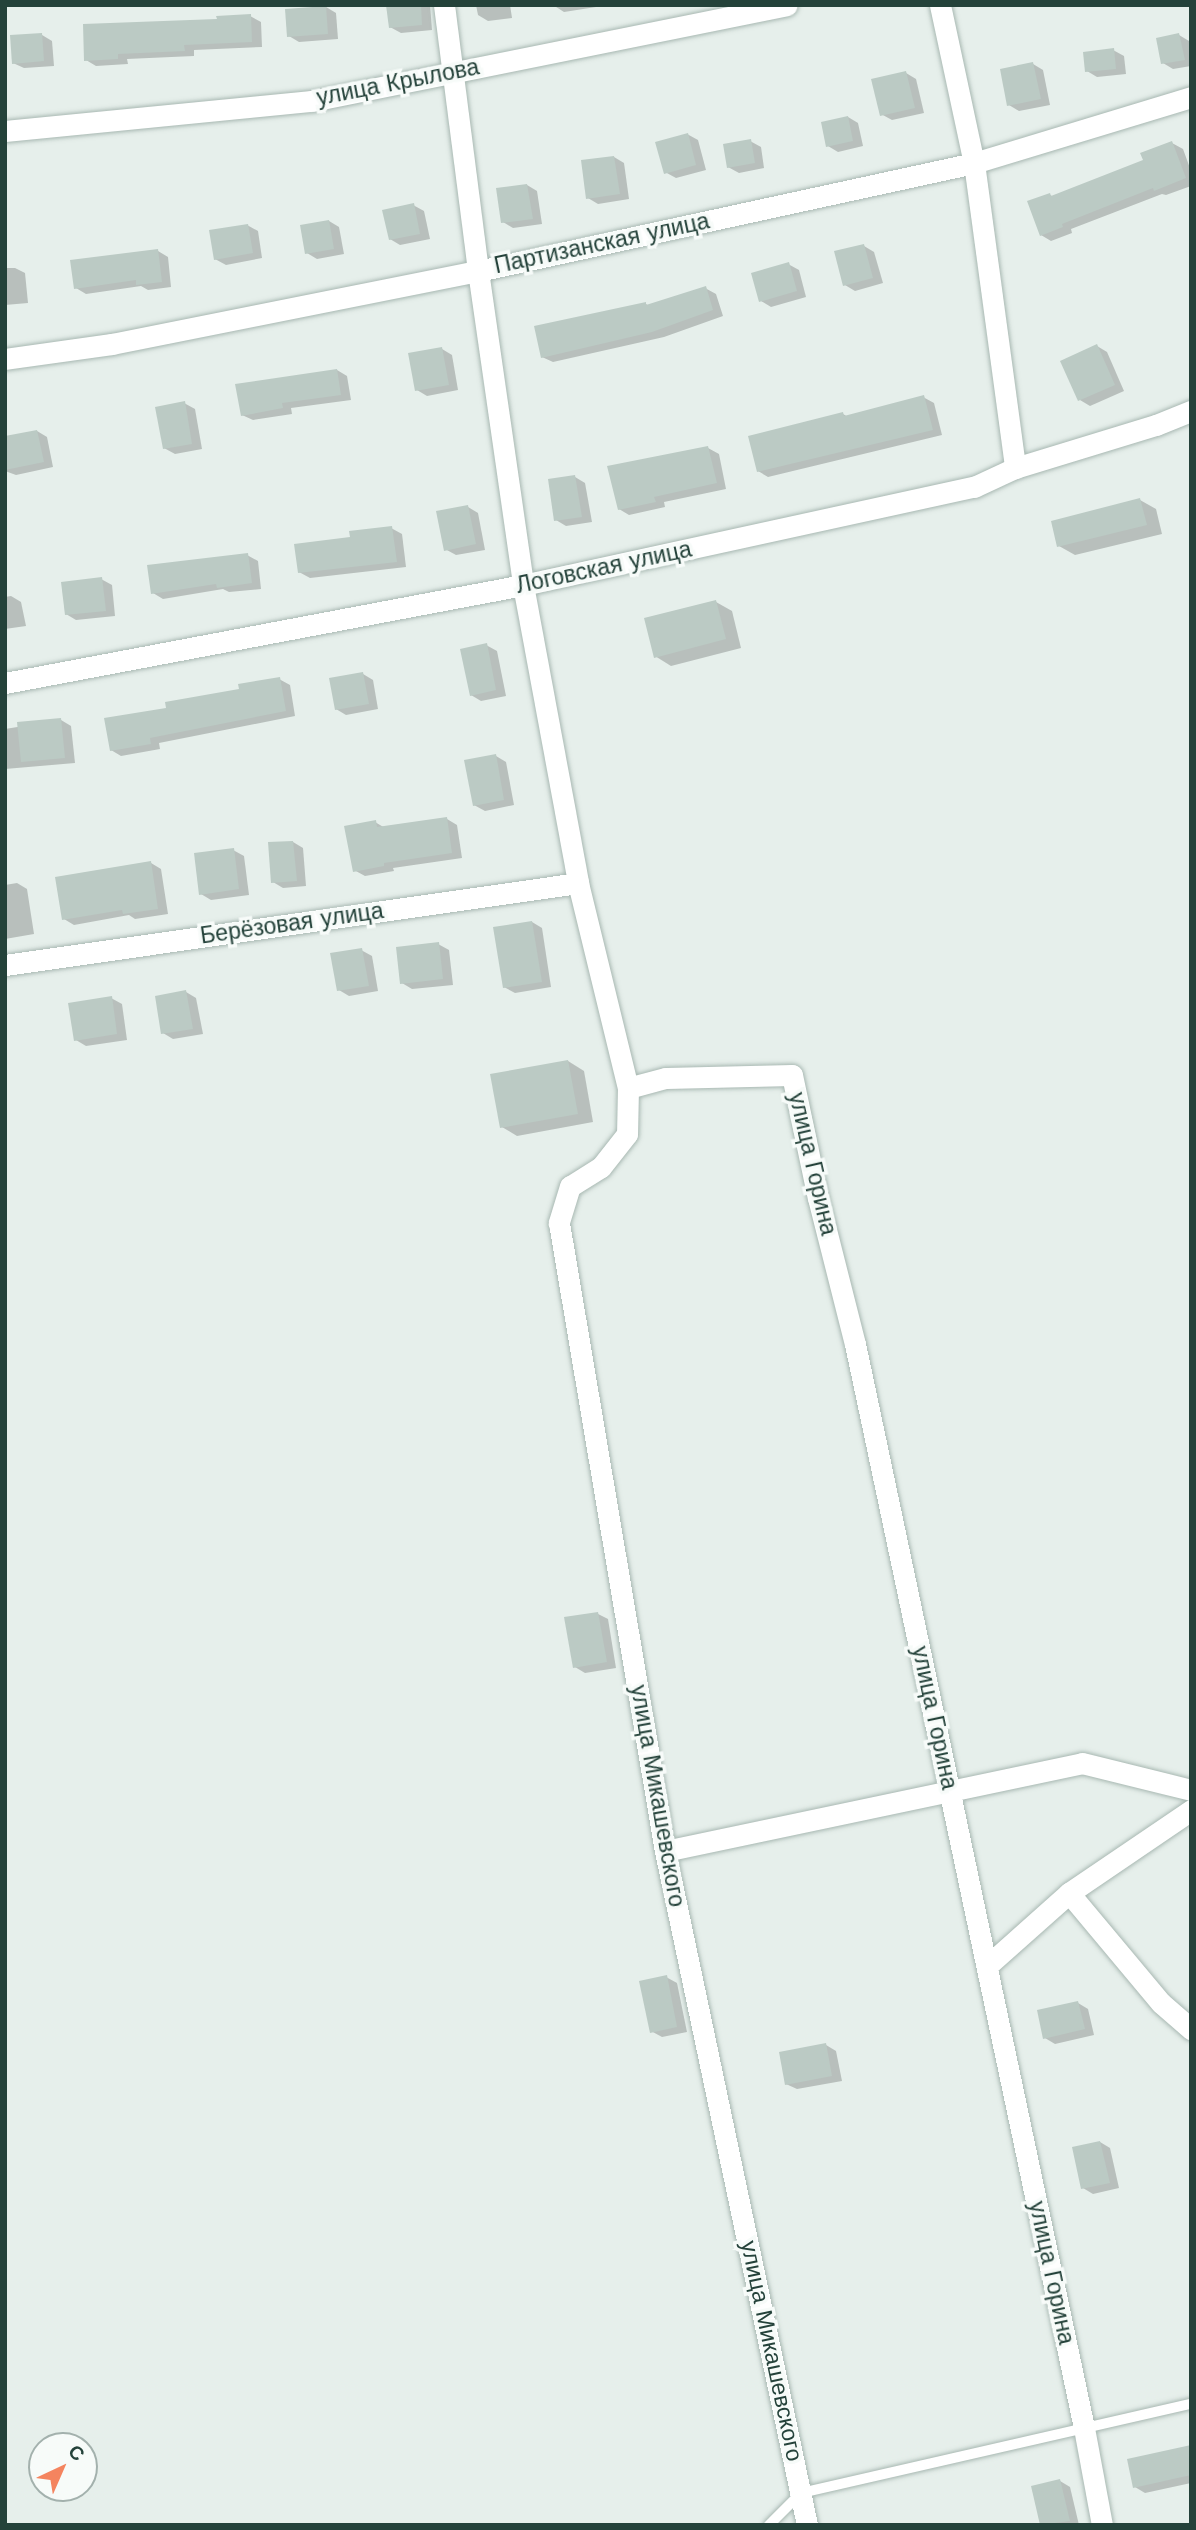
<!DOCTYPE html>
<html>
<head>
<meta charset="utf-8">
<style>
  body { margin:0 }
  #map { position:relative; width:1196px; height:2530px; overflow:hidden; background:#e6efeb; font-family:"Work Sans",sans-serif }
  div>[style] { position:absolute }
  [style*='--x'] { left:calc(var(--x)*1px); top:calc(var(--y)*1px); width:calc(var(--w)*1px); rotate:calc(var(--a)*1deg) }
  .shadow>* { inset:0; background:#0003 }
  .building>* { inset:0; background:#bbcac4 }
  .roads { filter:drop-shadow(0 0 2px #a8b8b2) drop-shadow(0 0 2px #a8b8b2) }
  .lane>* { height:10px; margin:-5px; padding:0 5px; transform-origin:5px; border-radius:5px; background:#fff }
  .street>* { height:21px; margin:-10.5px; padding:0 10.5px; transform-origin:10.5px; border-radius:10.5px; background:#fff }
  span { translate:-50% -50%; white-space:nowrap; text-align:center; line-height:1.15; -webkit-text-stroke:7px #f7fbf9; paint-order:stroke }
  .street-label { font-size:23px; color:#24423a }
  .frame { position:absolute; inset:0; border:7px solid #24423a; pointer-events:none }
  .north { position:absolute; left:28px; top:2432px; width:70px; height:70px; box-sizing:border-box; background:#f7fbf9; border:2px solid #a3b1ad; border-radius:50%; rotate:44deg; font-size:19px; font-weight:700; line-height:28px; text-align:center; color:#24423a }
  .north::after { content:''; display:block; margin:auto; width:24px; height:32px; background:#f4845f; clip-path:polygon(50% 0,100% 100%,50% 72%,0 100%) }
</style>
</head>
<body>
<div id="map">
  <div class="shadow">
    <i style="clip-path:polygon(388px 5px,430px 5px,432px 30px,401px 33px,390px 27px)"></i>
    <i style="clip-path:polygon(476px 5px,510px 5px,512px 18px,488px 21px,478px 15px)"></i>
    <i style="clip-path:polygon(553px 5px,596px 5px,596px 7px,564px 12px)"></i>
    <i style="clip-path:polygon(326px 7px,336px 13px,338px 39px,299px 42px,289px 36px)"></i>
    <i style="clip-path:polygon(250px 16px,261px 22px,262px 47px,194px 50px,194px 56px,127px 59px,128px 64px,96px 66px,86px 60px,218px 21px)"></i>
    <i style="clip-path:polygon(42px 35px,52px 41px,54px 66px,24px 68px,13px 63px)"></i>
    <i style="clip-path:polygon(1179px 35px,1189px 41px,1191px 66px,1173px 69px,1163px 63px)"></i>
    <i style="clip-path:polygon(1113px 50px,1124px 56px,1126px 74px,1097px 77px,1087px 71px)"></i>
    <i style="clip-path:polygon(1033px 64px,1043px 70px,1050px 105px,1019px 111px,1009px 105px)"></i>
    <i style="clip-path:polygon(906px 73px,916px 79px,924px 113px,892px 120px,881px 114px)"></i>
    <i style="clip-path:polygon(848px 117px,858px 123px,863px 146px,838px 152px,828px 146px)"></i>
    <i style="clip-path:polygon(687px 134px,698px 140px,706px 170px,676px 178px,665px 172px)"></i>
    <i style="clip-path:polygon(750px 141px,761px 147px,764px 168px,739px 173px,728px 167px)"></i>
    <i style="clip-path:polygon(1172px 143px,1183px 149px,1191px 171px,1191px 186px,1166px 195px,1162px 194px,1071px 229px,1072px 233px,1051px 241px,1041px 235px,1050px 195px,1054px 197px,1145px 161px)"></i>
    <i style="clip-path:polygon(614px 157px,624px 163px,629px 199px,598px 204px,588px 198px)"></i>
    <i style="clip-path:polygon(527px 185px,537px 191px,542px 224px,513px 228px,503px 222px)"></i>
    <i style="clip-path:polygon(413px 205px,424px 211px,430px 239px,400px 245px,390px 239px)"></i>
    <i style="clip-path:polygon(329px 221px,339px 227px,344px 254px,317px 259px,307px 253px)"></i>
    <i style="clip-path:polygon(247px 225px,258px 231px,262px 258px,226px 265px,215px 259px)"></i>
    <i style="clip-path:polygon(864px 246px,874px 252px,883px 283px,855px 291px,845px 285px)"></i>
    <i style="clip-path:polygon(158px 251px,168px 257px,171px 287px,148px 290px,141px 286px,86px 294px,76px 288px)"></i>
    <i style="clip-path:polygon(788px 264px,799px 270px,806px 297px,771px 307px,761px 301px)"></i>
    <i style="clip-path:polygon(5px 268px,15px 268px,25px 273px,28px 303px,5px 305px)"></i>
    <i style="clip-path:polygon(705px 288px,716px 294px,723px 316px,664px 337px,553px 362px,542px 357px,646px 304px,649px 306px)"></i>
    <i style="clip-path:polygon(1097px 346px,1107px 352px,1124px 391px,1090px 406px,1080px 400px)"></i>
    <i style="clip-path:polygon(442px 349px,452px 355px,458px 390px,427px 396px,417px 390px)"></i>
    <i style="clip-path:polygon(337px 370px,347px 376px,351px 400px,291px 408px,292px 414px,253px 420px,242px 415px)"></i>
    <i style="clip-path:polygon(923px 397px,934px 403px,942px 435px,768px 477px,758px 471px,843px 414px,848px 417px)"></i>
    <i style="clip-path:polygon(184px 403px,195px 409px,202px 449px,175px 454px,164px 448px)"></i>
    <i style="clip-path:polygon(37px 431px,47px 437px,53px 467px,16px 475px,5px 471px,5px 437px)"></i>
    <i style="clip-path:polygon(708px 448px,719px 454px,726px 489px,664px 502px,665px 507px,629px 515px,619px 509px)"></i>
    <i style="clip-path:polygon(575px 477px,585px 483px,592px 522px,566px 526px,556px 520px)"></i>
    <i style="clip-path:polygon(1140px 500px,1156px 509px,1162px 534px,1075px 555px,1059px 546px)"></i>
    <i style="clip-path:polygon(468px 507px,478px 513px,485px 550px,456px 555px,445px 549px)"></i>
    <i style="clip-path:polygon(391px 528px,402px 534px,406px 567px,310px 578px,299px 572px,352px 538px)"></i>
    <i style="clip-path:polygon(247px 555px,258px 561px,261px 589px,229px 592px,223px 589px,163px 599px,153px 593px)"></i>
    <i style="clip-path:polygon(101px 579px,112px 585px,115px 616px,76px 620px,66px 614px)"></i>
    <i style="clip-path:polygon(11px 596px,21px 602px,26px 626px,5px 629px,5px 597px)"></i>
    <i style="clip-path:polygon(716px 602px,732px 611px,741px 648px,671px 666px,655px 656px)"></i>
    <i style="clip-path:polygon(486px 645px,497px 651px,506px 696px,481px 701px,471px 695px)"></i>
    <i style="clip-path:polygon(363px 674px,373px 680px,378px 709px,346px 715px,336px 709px)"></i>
    <i style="clip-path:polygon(279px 679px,290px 685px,295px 716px,159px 743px,160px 749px,121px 756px,111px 750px,168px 709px)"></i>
    <i style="clip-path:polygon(61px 720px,71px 726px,75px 763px,5px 769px,5px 729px)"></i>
    <i style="clip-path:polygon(496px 756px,506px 762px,514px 805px,485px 811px,474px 805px)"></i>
    <i style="clip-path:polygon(447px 819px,457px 825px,462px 858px,393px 868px,394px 871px,365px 876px,354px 870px,375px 822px,385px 828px)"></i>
    <i style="clip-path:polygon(293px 842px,303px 848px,306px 886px,283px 888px,273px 882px)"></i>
    <i style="clip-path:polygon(233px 850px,244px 856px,249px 895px,211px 900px,201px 894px)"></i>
    <i style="clip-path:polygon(151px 863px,161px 869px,168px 914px,135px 919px,129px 915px,74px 925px,64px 919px)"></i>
    <i style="clip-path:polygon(17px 883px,27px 889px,34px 934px,5px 939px,5px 885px)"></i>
    <i style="clip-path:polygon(532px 922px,542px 928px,551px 987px,515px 993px,504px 987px)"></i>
    <i style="clip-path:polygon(438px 944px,449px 950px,453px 985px,412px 989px,402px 983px)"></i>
    <i style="clip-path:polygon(361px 950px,372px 956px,378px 991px,349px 996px,339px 990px)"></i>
    <i style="clip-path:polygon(186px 992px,196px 998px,203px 1034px,173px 1039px,163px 1033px)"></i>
    <i style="clip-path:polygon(111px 998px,122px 1004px,127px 1040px,86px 1046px,76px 1040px)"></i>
    <i style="clip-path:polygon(568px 1061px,584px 1071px,593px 1122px,517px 1136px,502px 1127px)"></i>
    <i style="clip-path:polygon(598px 1614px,608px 1619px,616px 1668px,585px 1673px,575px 1667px)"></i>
    <i style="clip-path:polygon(666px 1977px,677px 1983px,687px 2032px,662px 2037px,651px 2031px)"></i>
    <i style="clip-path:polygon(1078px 2003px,1088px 2009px,1094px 2035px,1055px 2044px,1045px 2038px)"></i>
    <i style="clip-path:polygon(826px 2045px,836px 2051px,842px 2081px,797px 2089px,786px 2084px)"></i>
    <i style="clip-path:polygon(1100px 2142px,1110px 2148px,1119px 2188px,1093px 2194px,1083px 2188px)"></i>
    <i style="clip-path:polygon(1191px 2447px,1191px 2483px,1145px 2493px,1135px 2487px)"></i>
    <i style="clip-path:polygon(1060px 2481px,1070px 2487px,1079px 2525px,1042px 2525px,1033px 2487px)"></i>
  </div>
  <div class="building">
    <i style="clip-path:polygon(386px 5px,421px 5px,422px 25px,389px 28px)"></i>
    <i style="clip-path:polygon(326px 6px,328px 34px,287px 37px,285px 9px)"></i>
    <i style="clip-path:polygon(251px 14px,252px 42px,184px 45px,185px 51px,118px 54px,118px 59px,84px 61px,83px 24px,217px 19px,216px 16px)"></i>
    <i style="clip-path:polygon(42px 33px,44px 61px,12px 64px,10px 35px)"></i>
    <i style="clip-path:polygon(1179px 33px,1185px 60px,1161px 64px,1156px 38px)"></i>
    <i style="clip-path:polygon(1114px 48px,1116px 69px,1085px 72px,1083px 52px)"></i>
    <i style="clip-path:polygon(1033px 62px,1041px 99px,1007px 106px,1000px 69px)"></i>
    <i style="clip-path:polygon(906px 71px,915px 108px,880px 116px,871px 79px)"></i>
    <i style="clip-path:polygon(848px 116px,853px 141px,826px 147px,821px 122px)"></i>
    <i style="clip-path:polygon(688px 133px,696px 165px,664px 174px,655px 142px)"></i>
    <i style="clip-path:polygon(751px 139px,755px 163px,727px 168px,723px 144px)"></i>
    <i style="clip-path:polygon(1172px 141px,1186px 178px,1154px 191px,1153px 188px,1062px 224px,1063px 227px,1040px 236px,1027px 201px,1050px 193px,1051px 196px,1143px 160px,1140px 153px)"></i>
    <i style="clip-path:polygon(614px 156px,620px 194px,586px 199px,581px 160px)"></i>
    <i style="clip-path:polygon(527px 184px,533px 219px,501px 223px,496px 188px)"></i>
    <i style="clip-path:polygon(414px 203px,420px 234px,389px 240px,382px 210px)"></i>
    <i style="clip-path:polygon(329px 220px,334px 249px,305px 254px,300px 225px)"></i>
    <i style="clip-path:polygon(248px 224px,253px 253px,214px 260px,209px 230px)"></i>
    <i style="clip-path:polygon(864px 244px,873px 278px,843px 286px,834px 251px)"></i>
    <i style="clip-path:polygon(158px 249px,162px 282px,136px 285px,136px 280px,74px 289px,70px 260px)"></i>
    <i style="clip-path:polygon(789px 262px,797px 291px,759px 302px,751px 273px)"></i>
    <i style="clip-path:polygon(706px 286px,713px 310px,652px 332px,541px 358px,534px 326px,646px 302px,646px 305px)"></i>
    <i style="clip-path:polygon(1097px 344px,1115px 385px,1078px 401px,1060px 361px)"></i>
    <i style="clip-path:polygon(442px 347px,449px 385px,415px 391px,408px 353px)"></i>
    <i style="clip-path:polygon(337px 369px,341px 395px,282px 403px,283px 408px,241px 416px,235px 384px)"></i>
    <i style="clip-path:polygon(924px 395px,933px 430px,757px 472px,748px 436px,843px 412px,844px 416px)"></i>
    <i style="clip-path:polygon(185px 401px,192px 444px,163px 449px,155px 407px)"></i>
    <i style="clip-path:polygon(37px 430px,44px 462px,5px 470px,5px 436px)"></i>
    <i style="clip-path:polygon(708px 446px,717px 483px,654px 497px,656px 502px,618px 510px,607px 466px)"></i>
    <i style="clip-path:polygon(575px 475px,582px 517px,554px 521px,548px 479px)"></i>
    <i style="clip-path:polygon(1140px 498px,1147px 525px,1057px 547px,1051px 521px)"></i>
    <i style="clip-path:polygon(468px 505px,476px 544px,444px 551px,436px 511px)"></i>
    <i style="clip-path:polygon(392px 526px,397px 562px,298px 573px,294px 544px,350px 537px,349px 531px)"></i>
    <i style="clip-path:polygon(248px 553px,252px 583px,217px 588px,216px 584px,151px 594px,147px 565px)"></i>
    <i style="clip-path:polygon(102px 577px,106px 611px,65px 615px,61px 582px)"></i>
    <i style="clip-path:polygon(716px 600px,726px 639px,654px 658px,644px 618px)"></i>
    <i style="clip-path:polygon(487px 643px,496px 690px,470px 696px,460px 649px)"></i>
    <i style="clip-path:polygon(363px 672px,369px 704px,335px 710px,329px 678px)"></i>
    <i style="clip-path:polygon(280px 677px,286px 711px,150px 738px,151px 744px,110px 751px,104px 718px,166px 708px,165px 702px,239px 689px,238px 684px)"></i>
    <i style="clip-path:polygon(61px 718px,65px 758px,21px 762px,17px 722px)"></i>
    <i style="clip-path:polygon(496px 754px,504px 800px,473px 806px,464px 760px)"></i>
    <i style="clip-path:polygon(447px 817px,452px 853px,384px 863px,384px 866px,353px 872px,344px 826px,376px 820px,377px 827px)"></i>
    <i style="clip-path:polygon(293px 841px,297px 881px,271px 883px,268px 842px)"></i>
    <i style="clip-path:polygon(234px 848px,239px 889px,199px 895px,194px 853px)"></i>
    <i style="clip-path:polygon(151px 861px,158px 909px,123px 914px,122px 910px,62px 920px,55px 877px)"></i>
    <i style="clip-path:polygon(532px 921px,542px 982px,503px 988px,493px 927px)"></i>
    <i style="clip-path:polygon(439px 942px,443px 979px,400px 984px,396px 947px)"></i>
    <i style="clip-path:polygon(362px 948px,369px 986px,337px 991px,330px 953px)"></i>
    <i style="clip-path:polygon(186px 990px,193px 1029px,161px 1034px,155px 996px)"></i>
    <i style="clip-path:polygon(112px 996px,117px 1034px,74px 1041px,68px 1003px)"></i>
    <i style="clip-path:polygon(568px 1060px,578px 1114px,500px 1128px,490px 1074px)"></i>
    <i style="clip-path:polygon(598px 1612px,607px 1662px,573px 1668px,564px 1617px)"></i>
    <i style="clip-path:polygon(667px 1975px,677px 2027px,650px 2033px,639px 1981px)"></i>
    <i style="clip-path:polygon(1078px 2001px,1085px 2029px,1043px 2039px,1037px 2010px)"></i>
    <i style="clip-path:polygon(826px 2043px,832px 2076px,785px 2085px,779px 2052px)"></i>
    <i style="clip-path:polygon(1100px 2141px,1110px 2183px,1081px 2189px,1072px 2147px)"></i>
    <i style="clip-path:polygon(1191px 2445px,1191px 2475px,1133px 2488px,1127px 2459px)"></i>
    <i style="clip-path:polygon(1060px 2479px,1070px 2521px,1040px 2525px,1031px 2486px)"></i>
  </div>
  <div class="roads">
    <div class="lane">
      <i style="--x:769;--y:2525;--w:45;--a:-45"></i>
      <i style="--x:801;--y:2493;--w:400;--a:-12.9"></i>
    </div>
    <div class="street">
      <i style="--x:444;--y:5;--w:268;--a:82.7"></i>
      <i style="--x:478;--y:271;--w:317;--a:81.8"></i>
      <i style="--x:523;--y:585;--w:303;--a:79.5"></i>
      <i style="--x:578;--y:883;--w:211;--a:76.3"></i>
      <i style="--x:628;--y:1088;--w:46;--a:91.2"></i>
      <i style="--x:627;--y:1134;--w:42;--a:128.2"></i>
      <i style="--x:601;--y:1167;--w:36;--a:148"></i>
      <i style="--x:570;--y:1186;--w:39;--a:107"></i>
      <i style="--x:559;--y:1223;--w:637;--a:80.42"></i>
      <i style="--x:665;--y:1851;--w:689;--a:78.1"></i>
      <i style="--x:940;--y:5;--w:162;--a:77.9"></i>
      <i style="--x:974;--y:163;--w:308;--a:82.3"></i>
      <i style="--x:5;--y:131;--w:308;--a:-5.6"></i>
      <i style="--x:312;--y:101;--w:484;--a:-11.4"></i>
      <i style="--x:5;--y:359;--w:108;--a:-8"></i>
      <i style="--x:112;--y:344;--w:373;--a:-11.3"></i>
      <i style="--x:478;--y:271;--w:508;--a:-12.28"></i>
      <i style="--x:974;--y:163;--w:227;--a:-16.9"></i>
      <i style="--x:5;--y:683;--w:527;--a:-10.71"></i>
      <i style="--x:523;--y:585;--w:462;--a:-12.3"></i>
      <i style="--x:974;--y:487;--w:45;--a:-24.9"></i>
      <i style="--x:1015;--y:468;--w:147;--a:-17"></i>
      <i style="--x:1156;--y:425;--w:38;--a:-22"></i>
      <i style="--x:5;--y:965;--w:579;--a:-8.14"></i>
      <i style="--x:628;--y:1088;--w:39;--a:-15"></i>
      <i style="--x:666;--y:1078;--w:126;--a:-1.4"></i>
      <i style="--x:792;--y:1075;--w:126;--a:78.1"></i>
      <i style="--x:818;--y:1198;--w:151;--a:75.8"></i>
      <i style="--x:855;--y:1344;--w:1108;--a:78.07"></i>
      <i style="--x:1084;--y:2428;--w:99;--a:79.5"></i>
      <i style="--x:665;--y:1851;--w:426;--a:-11.9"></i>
      <i style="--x:1082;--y:1763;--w:112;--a:13.9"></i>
      <i style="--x:1069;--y:1893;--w:143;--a:50.1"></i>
      <i style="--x:1161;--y:2003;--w:40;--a:41"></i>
      <i style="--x:987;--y:1966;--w:110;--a:-41.7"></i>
      <i style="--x:1069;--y:1893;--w:148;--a:-34.2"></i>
    </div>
  </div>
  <div class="street-label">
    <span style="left:398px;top:83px;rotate:-11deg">улица Крылова</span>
    <span style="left:602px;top:244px;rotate:-12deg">Партизанская улица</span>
    <span style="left:604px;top:568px;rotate:-12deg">Логовская улица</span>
    <span style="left:292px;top:924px;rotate:-8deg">Берёзовая улица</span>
    <span style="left:812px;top:1164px;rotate:77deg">улица Горина</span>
    <span style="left:934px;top:1718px;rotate:78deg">улица Горина</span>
    <span style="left:657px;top:1796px;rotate:80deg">улица Микашевского</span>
    <span style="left:1051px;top:2273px;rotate:78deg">улица Горина</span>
    <span style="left:771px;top:2351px;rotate:78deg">улица Микашевского</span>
  </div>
  <div class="frame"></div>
  <div class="north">С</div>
</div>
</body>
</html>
